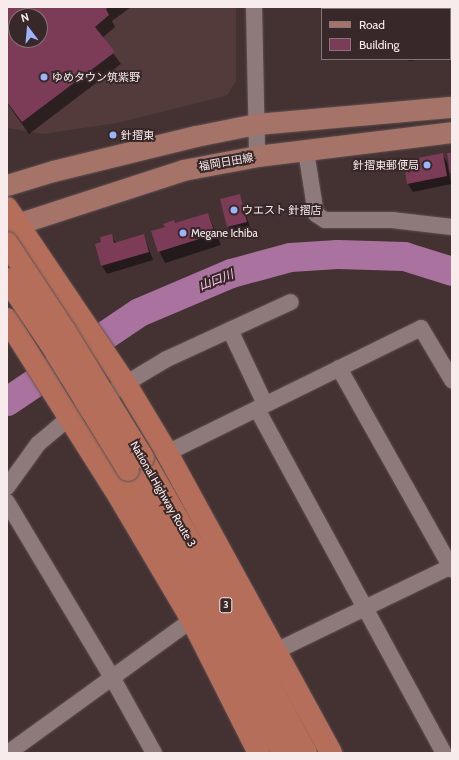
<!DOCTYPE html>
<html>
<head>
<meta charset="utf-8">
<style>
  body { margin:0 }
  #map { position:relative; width:459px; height:760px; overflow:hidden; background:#443233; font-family:Cabin,"Noto Sans JP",sans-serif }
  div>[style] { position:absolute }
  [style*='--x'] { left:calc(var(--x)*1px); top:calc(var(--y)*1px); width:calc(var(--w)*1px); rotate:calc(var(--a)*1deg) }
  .built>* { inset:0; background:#533a3b }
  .shadow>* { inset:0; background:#0007 }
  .river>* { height:29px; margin:-14.5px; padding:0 14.5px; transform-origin:14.5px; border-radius:14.5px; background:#aa729f }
  .building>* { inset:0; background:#7c3c57 }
  .roads { filter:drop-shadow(0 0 1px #5f5050) drop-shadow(0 0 1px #5f5050) }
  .minor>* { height:16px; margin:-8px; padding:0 8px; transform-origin:8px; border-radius:8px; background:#8e7a7a }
  .major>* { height:21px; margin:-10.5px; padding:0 10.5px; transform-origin:10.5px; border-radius:10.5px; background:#a57367 }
  .highway>* { height:22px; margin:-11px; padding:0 11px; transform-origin:11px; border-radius:11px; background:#b46e5a }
  .bridges { filter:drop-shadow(0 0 1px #5f5050) drop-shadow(0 0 1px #5f5050) }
  .highway-bridge>* { height:22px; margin:-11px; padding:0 11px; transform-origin:11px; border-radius:11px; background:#b46e5a }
  .dots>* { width:11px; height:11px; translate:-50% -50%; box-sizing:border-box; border:2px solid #392829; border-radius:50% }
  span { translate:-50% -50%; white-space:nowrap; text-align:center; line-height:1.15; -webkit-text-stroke:4px #392829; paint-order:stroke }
  .shield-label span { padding:1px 3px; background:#392829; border:1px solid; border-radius:3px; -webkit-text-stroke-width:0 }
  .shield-label { font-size:10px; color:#f7ebeb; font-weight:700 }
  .poi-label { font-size:11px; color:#f7ebeb }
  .left { translate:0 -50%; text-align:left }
  .right { translate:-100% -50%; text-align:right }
  .street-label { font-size:11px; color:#f7ebeb }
  .water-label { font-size:12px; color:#f8c7ed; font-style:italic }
  .frame { position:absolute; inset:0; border:8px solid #f7ebeb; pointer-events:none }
  .legend { position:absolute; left:321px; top:8px; width:130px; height:52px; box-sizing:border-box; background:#392829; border:1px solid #857677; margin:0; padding:5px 7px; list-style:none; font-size:12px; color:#f7ebeb }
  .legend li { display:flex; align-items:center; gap:8px; height:20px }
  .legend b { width:20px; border:1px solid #857677 }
  .north { position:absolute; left:8px; top:8px; width:40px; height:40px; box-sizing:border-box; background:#392829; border:1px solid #857677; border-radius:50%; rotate:344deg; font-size:11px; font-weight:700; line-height:16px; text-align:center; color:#f7ebeb }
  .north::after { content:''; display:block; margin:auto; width:14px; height:18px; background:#9cb4fd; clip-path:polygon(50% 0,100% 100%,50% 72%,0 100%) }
</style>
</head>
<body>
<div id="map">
  <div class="built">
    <i style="clip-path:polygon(evenodd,7px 7px,236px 7px,236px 81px,228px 94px,222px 97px,117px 123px,43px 134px,7px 128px,7px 7px,16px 16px,40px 16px,40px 40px,16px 40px,16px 16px)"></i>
  </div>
  <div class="shadow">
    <i style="clip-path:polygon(evenodd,7px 7px,131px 7px,112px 21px,115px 27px,102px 38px,121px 64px,29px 134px,7px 103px,7px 7px,16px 16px,40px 16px,40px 40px,16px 40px,16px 16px)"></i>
    <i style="clip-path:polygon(395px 7px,452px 7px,452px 55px,450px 56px,450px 9px)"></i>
    <i style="clip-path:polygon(408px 59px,424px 59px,409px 61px)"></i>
    <i style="clip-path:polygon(442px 154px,447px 162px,451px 184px,413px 192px,408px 184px,411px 171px)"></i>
    <i style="clip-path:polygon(239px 195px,251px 230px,233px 235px,228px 227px)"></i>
    <i style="clip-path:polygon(208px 214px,221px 245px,165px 263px,159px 251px,166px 228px)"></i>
    <i style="clip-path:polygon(111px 235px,116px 243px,144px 235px,153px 260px,107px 274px,102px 266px,102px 243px)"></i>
  </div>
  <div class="river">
    <i style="--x:7;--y:401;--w:159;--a:-34"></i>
    <i style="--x:139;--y:312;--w:100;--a:-23"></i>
    <i style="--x:231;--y:273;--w:61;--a:-15.2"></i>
    <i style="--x:290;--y:257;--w:47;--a:-3.7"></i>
    <i style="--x:337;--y:254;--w:67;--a:1.7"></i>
    <i style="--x:404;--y:256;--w:50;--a:17.4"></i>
  </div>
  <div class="building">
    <i style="clip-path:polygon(evenodd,7px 7px,109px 7px,106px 9px,109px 15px,95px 27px,115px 52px,22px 122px,7px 102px,7px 7px,16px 16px,40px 16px,40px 40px,16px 40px,16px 16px)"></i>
    <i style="clip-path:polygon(394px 7px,452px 7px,452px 40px,450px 40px,450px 9px)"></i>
    <i style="clip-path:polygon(443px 153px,447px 176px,407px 184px,405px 171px,410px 171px,408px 160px)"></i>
    <i style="clip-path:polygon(447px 153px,452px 153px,452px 173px,450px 173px)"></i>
    <i style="clip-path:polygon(240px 194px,247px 222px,227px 227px,220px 199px)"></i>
    <i style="clip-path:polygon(208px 213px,215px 234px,158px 252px,151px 231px,165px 227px,163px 224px,174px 220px,175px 223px)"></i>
    <i style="clip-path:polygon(112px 234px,114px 243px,144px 234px,149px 252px,101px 266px,95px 244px,101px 242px,100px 237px)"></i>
  </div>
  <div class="roads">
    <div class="minor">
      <i style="--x:254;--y:7;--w:149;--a:88.8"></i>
      <i style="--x:306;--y:151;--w:64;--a:81"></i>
      <i style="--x:316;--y:214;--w:11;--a:34"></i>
      <i style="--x:325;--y:220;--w:67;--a:0"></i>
      <i style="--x:392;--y:220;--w:60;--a:6.7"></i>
      <i style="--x:230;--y:330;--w:82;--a:64.7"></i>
      <i style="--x:339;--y:368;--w:231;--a:60.7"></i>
      <i style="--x:257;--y:409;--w:392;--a:61.5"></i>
      <i style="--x:167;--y:453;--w:283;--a:-26.2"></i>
      <i style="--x:421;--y:328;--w:61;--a:59.2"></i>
      <i style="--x:7;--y:487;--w:53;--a:-54.2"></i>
      <i style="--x:38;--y:444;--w:42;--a:-40.2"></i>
      <i style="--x:70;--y:417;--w:113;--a:-30.9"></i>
      <i style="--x:167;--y:359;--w:136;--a:-24.7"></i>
      <i style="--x:7;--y:502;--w:206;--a:59.1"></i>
      <i style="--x:113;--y:679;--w:85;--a:61"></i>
      <i style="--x:276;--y:651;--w:195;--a:-25.8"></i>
      <i style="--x:8;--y:753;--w:227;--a:-35.9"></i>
    </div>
    <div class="major">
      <i style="--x:7;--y:185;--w:48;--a:-16.9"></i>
      <i style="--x:53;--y:171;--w:147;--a:-13.8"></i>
      <i style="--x:196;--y:136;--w:61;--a:-11.3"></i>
      <i style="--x:256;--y:124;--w:197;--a:-5"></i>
      <i style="--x:7;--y:224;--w:10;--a:0"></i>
      <i style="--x:17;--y:224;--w:175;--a:-18"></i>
      <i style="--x:183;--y:170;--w:75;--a:-10.7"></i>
      <i style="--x:257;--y:156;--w:196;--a:-7"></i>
    </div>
    <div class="highway">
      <i style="--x:7;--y:208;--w:211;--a:56"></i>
      <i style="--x:125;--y:383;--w:82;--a:59"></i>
      <i style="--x:167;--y:453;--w:342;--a:61.3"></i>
      <i style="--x:7;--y:319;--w:200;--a:57.7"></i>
      <i style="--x:114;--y:488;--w:153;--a:59.4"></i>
      <i style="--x:192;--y:620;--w:149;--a:63.3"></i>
      <i style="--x:143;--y:458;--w:145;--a:60.3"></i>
      <i style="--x:215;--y:584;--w:192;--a:61.7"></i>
      <i style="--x:128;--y:470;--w:133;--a:60.4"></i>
      <i style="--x:194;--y:586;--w:189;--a:61.9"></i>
    </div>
  </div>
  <div class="bridges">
    <div class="highway-bridge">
      <i style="--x:7;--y:243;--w:105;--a:56.6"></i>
      <i style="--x:65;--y:331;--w:149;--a:58.4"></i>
      <i style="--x:7;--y:279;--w:77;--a:56.1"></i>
      <i style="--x:50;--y:343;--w:149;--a:58.4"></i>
    </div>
  </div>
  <div class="dots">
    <i style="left:44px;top:77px;background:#9cb4fd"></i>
    <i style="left:113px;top:135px;background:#9cb4fd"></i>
    <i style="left:427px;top:165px;background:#9cb4fd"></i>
    <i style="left:234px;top:210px;background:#9cb4fd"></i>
    <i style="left:183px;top:233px;background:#9cb4fd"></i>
  </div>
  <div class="shield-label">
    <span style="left:226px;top:605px">3</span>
  </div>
  <div class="poi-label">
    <span class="left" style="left:52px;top:77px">ゆめタウン筑紫野</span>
    <span class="left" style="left:121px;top:135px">針摺東</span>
    <span class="right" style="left:419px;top:165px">針摺東郵便局</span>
    <span class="left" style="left:242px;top:210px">ウエスト 針摺店</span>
    <span class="left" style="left:191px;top:233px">Megane Ichiba</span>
  </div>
  <div class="street-label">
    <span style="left:226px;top:162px;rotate:-10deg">福岡日田線</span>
    <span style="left:163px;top:494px;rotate:60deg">National Highway Route 3</span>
  </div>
  <div class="water-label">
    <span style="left:216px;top:280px;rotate:-21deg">山口川</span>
  </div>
  <div class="frame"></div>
  <ul class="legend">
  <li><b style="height:5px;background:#a57367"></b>Road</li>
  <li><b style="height:11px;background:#7c3c57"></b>Building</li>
  </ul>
  <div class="north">N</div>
</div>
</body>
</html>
